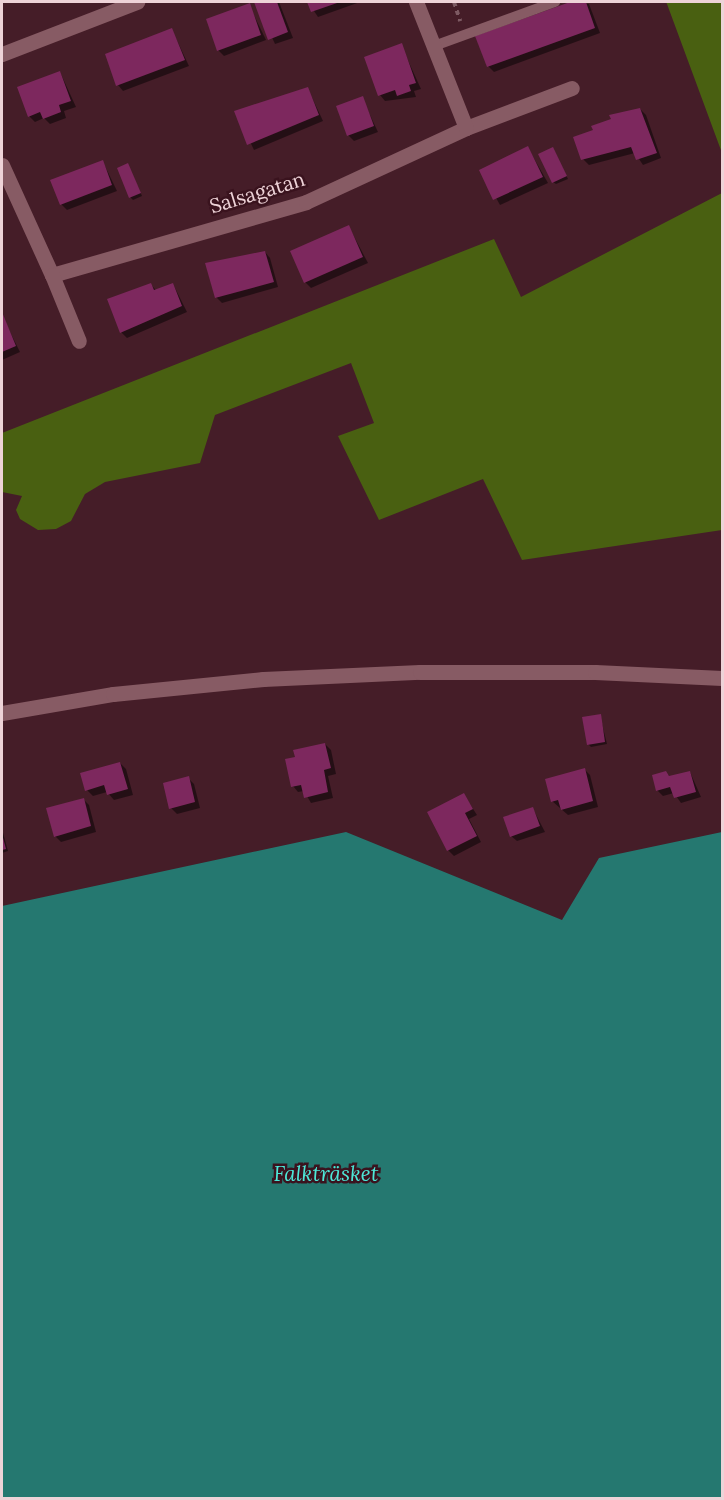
<!DOCTYPE html>
<html>
<head>
<meta charset="utf-8">
<style>
  body { margin:0 }
  #map { position:relative; width:724px; height:1500px; overflow:hidden; background:#451d28; font-family:Lora,serif }
  div>[style] { position:absolute }
  [style*='--x'] { left:calc(var(--x)*1px); top:calc(var(--y)*1px); width:calc(var(--w)*1px); rotate:calc(var(--a)*1deg) }
  .forest>* { inset:0; background:#496011 }
  .water>* { inset:0; background:#257870 }
  .shadow>* { inset:0; background:#0007 }
  .building>* { inset:0; background:#7d285e }
  .path>* { height:4px; margin-top:-2px; transform-origin:0; background:repeating-linear-gradient(90deg,#7d5a63 0 4.5px,transparent 0 9px) }
  .lane>* { height:10px; margin:-5px; padding:0 5px; transform-origin:5px; border-radius:5px; background:#875b64 }
  .street>* { height:15px; margin:-7.5px; padding:0 7.5px; transform-origin:7.5px; border-radius:7.5px; background:#875b64 }
  span { translate:-50% -50%; white-space:nowrap; text-align:center; line-height:1.15; -webkit-text-stroke:5px #3a131e; paint-order:stroke }
  .street-label { font-size:20px; color:#eed3d8 }
  .water-label { font-size:21px; color:#4de8d8; font-style:italic }
  .frame { position:absolute; inset:0; border:3px solid #eed3d8; pointer-events:none }
</style>
</head>
<body>
<div id="map">
  <div class="forest">
    <i style="clip-path:polygon(666px 2px,722px 2px,722px 153px,667px 4px)"></i>
    <i style="clip-path:polygon(722px 193px,722px 530px,522px 560px,483px 479px,379px 520px,338px 436px,374px 423px,351px 363px,215px 415px,200px 463px,105px 482px,85px 494px,71px 521px,56px 529px,38px 530px,20px 519px,16px 510px,22px 496px,2px 492px,2px 433px,494px 239px,521px 297px)"></i>
  </div>
  <div class="water">
    <i style="clip-path:polygon(346px 832px,562px 920px,599px 858px,722px 832px,722px 1498px,2px 1498px,2px 906px)"></i>
  </div>
  <div class="shadow">
    <i style="clip-path:polygon(256px 2px,279px 2px,293px 38px,275px 44px)"></i>
    <i style="clip-path:polygon(308px 2px,360px 2px,318px 17px)"></i>
    <i style="clip-path:polygon(574px 2px,589px 4px,600px 33px,494px 72px,488px 66px,477px 37px)"></i>
    <i style="clip-path:polygon(249px 5px,266px 40px,224px 56px,218px 50px)"></i>
    <i style="clip-path:polygon(172px 30px,189px 66px,123px 91px,118px 85px)"></i>
    <i style="clip-path:polygon(401px 45px,421px 89px,414px 91px,416px 97px,385px 101px,380px 95px)"></i>
    <i style="clip-path:polygon(60px 72px,76px 107px,64px 111px,66px 118px,50px 124px,44px 118px,35px 122px,29px 116px)"></i>
    <i style="clip-path:polygon(308px 89px,323px 121px,254px 150px,236px 112px)"></i>
    <i style="clip-path:polygon(362px 98px,378px 132px,354px 141px,348px 135px)"></i>
    <i style="clip-path:polygon(640px 109px,646px 115px,661px 158px,643px 165px,635px 153px,589px 165px,583px 159px,595px 131px)"></i>
    <i style="clip-path:polygon(528px 148px,548px 183px,500px 205px,481px 171px)"></i>
    <i style="clip-path:polygon(555px 152px,568px 179px,556px 184px,553px 182px)"></i>
    <i style="clip-path:polygon(103px 162px,117px 191px,67px 210px,61px 204px)"></i>
    <i style="clip-path:polygon(128px 165px,142px 196px,133px 200px,130px 197px)"></i>
    <i style="clip-path:polygon(349px 227px,368px 263px,311px 288px,305px 282px)"></i>
    <i style="clip-path:polygon(265px 252px,270px 258px,278px 287px,222px 303px,216px 297px)"></i>
    <i style="clip-path:polygon(150px 284px,156px 290px,173px 284px,187px 312px,127px 338px,121px 332px)"></i>
    <i style="clip-path:polygon(2px 316px,20px 352px,2px 360px)"></i>
    <i style="clip-path:polygon(600px 716px,607px 744px,591px 747px,588px 744px)"></i>
    <i style="clip-path:polygon(325px 744px,331px 750px,336px 774px,328px 776px,333px 798px,311px 803px,304px 791px,298px 792px,293px 786px,297px 758px)"></i>
    <i style="clip-path:polygon(120px 763px,126px 769px,133px 795px,114px 800px,107px 792px,93px 796px,87px 790px)"></i>
    <i style="clip-path:polygon(584px 769px,590px 775px,598px 807px,568px 815px,552px 801px)"></i>
    <i style="clip-path:polygon(690px 772px,701px 797px,681px 803px,674px 793px,663px 796px,657px 790px,666px 773px,671px 778px)"></i>
    <i style="clip-path:polygon(188px 778px,194px 784px,200px 808px,177px 814px,171px 808px)"></i>
    <i style="clip-path:polygon(464px 795px,477px 815px,469px 819px,481px 842px,454px 856px,448px 850px)"></i>
    <i style="clip-path:polygon(83px 799px,89px 805px,96px 832px,61px 842px,55px 836px)"></i>
    <i style="clip-path:polygon(533px 809px,545px 832px,517px 841px,511px 836px)"></i>
    <i style="clip-path:polygon(2px 829px,8px 851px,2px 853px)"></i>
  </div>
  <div class="building">
    <i style="clip-path:polygon(254px 2px,277px 2px,288px 32px,268px 40px)"></i>
    <i style="clip-path:polygon(307px 2px,340px 2px,311px 12px)"></i>
    <i style="clip-path:polygon(570px 2px,586px 2px,595px 28px,487px 67px,475px 36px)"></i>
    <i style="clip-path:polygon(250px 3px,261px 35px,217px 51px,206px 19px)"></i>
    <i style="clip-path:polygon(172px 28px,185px 60px,116px 86px,105px 54px)"></i>
    <i style="clip-path:polygon(402px 43px,416px 83px,409px 85px,411px 91px,397px 96px,395px 90px,378px 96px,364px 57px)"></i>
    <i style="clip-path:polygon(60px 71px,71px 101px,59px 105px,61px 112px,43px 119px,40px 112px,28px 117px,17px 87px)"></i>
    <i style="clip-path:polygon(308px 87px,319px 115px,247px 145px,234px 111px)"></i>
    <i style="clip-path:polygon(363px 96px,374px 126px,347px 136px,336px 106px)"></i>
    <i style="clip-path:polygon(640px 108px,657px 153px,636px 160px,631px 147px,581px 160px,573px 137px,593px 130px,591px 126px,611px 119px,609px 115px)"></i>
    <i style="clip-path:polygon(528px 146px,543px 177px,493px 200px,479px 170px)"></i>
    <i style="clip-path:polygon(553px 147px,567px 176px,552px 183px,538px 154px)"></i>
    <i style="clip-path:polygon(103px 160px,112px 185px,60px 205px,50px 180px)"></i>
    <i style="clip-path:polygon(128px 163px,141px 193px,129px 198px,117px 168px)"></i>
    <i style="clip-path:polygon(349px 225px,363px 257px,304px 283px,290px 251px)"></i>
    <i style="clip-path:polygon(265px 251px,274px 282px,215px 298px,205px 263px)"></i>
    <i style="clip-path:polygon(151px 283px,154px 290px,173px 283px,182px 306px,120px 333px,107px 299px)"></i>
    <i style="clip-path:polygon(2px 312px,16px 346px,2px 352px)"></i>
    <i style="clip-path:polygon(601px 714px,605px 742px,587px 745px,582px 717px)"></i>
    <i style="clip-path:polygon(325px 743px,331px 768px,324px 770px,328px 792px,304px 798px,301px 785px,291px 787px,285px 759px,295px 757px,293px 750px)"></i>
    <i style="clip-path:polygon(120px 762px,128px 789px,107px 795px,104px 785px,85px 791px,80px 773px)"></i>
    <i style="clip-path:polygon(585px 768px,593px 801px,561px 810px,558px 800px,551px 802px,545px 779px)"></i>
    <i style="clip-path:polygon(666px 771px,669px 776px,690px 771px,696px 792px,674px 798px,670px 787px,656px 791px,652px 775px)"></i>
    <i style="clip-path:polygon(189px 776px,195px 802px,169px 809px,163px 783px)"></i>
    <i style="clip-path:polygon(464px 793px,473px 809px,465px 813px,477px 836px,447px 851px,427px 812px)"></i>
    <i style="clip-path:polygon(84px 798px,91px 826px,54px 837px,46px 808px)"></i>
    <i style="clip-path:polygon(533px 807px,540px 826px,510px 837px,503px 817px)"></i>
    <i style="clip-path:polygon(2px 834px,6px 849px,2px 850px)"></i>
  </div>
  <div class="path">
    <i style="--x:454;--y:2;--w:20;--a:72"></i>
  </div>
  <div class="lane">
    <i style="--x:434;--y:46;--w:129;--a:-20"></i>
  </div>
  <div class="street">
    <i style="--x:2;--y:54;--w:145;--a:-21.1"></i>
    <i style="--x:466;--y:128;--w:113;--a:-20.7"></i>
    <i style="--x:2;--y:165;--w:121;--a:65.6"></i>
    <i style="--x:52;--y:275;--w:264;--a:-16"></i>
    <i style="--x:306;--y:202;--w:176;--a:-24.8"></i>
    <i style="--x:466;--y:128;--w:136;--a:-111.6"></i>
    <i style="--x:52;--y:275;--w:71;--a:67.8"></i>
    <i style="--x:2;--y:713;--w:113;--a:-9.7"></i>
    <i style="--x:113;--y:694;--w:151;--a:-5.7"></i>
    <i style="--x:263;--y:679;--w:157;--a:-2.6"></i>
    <i style="--x:420;--y:672;--w:175;--a:0"></i>
    <i style="--x:595;--y:672;--w:127;--a:2.7"></i>
  </div>
  <div class="street-label">
    <span style="left:257px;top:192px;rotate:-17deg">Salsagatan</span>
  </div>
  <div class="water-label">
    <span style="left:326px;top:1174px">Falkträsket</span>
  </div>
  <div class="frame"></div>
</div>
</body>
</html>
